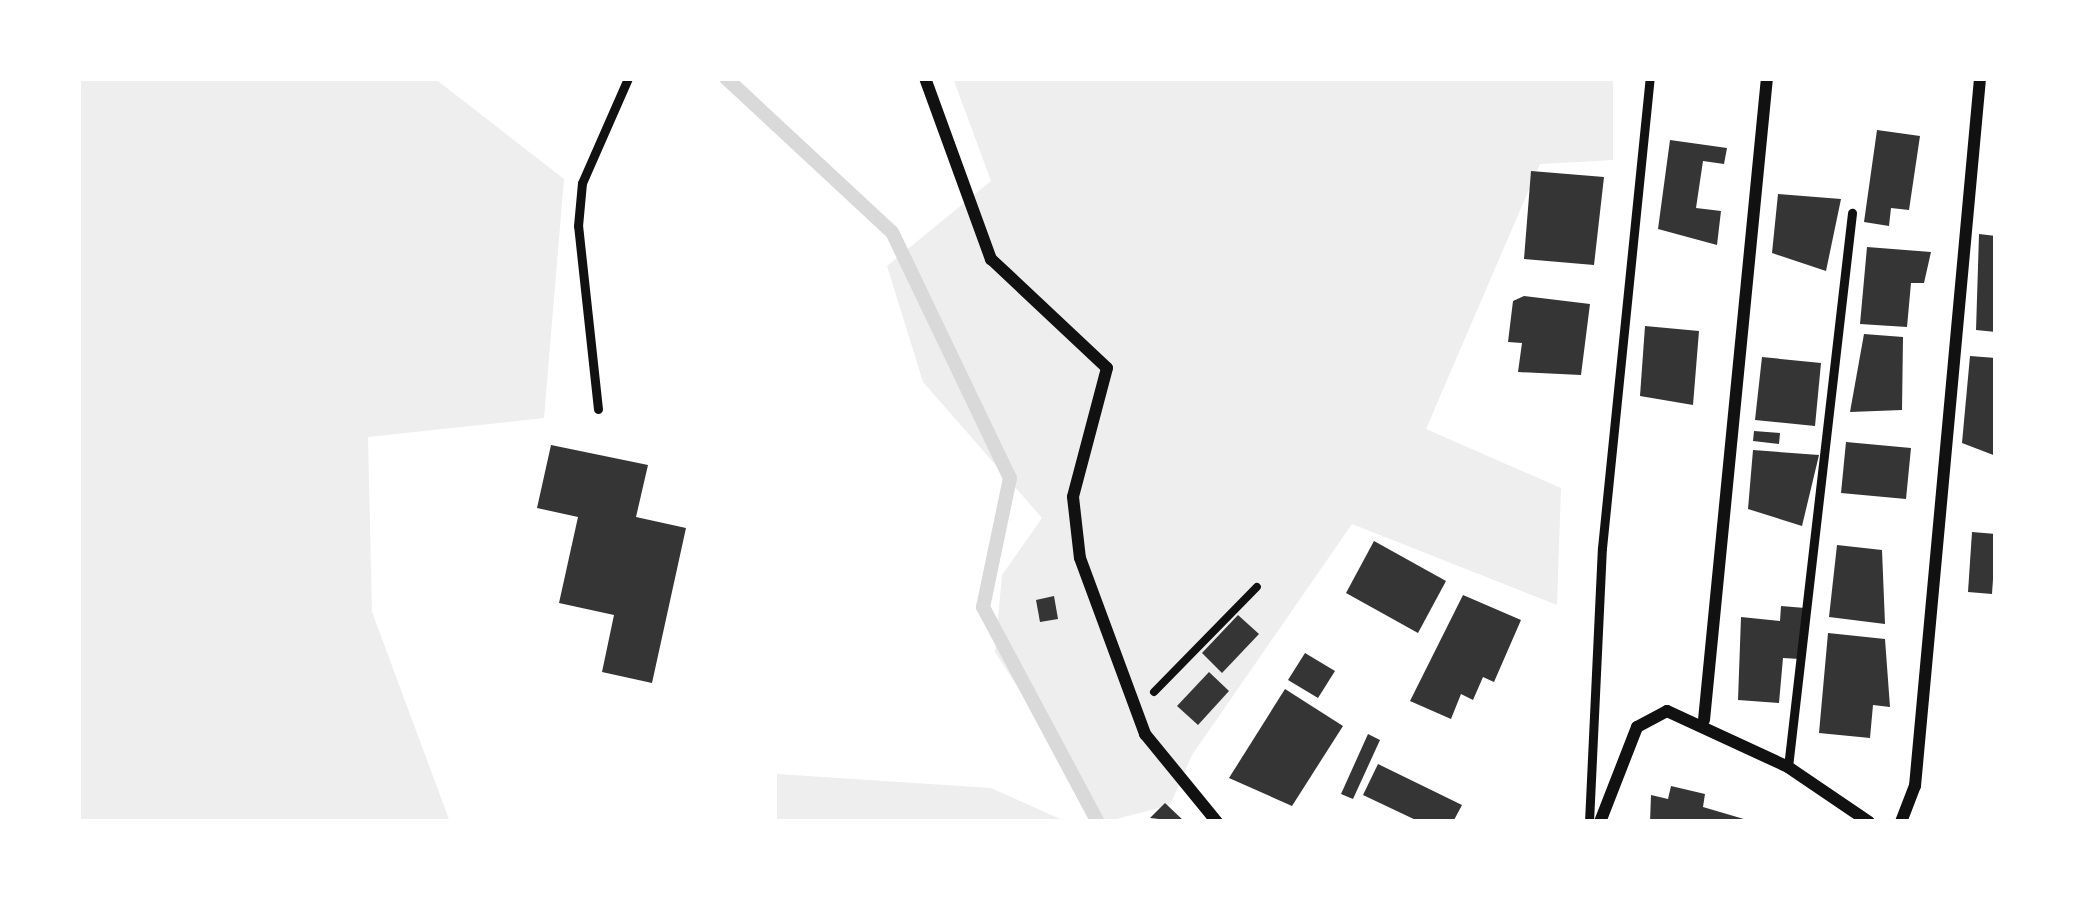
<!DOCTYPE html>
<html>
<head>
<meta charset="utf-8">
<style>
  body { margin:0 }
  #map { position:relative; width:2074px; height:900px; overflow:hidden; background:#fff; font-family:"Titillium Web",sans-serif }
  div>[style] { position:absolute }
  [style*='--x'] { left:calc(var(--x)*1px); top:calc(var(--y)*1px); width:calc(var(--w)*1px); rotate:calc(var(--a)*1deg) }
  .green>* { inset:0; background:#eee }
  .stream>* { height:14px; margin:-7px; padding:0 7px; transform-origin:7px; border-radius:7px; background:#d9d9d9 }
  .building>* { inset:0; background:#353535 }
  .path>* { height:8px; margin:-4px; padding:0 4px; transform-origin:4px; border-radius:4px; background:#111 }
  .service>* { height:9px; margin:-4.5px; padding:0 4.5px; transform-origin:4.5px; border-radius:4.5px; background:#111 }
  .minor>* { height:12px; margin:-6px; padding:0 6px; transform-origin:6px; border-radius:6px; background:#111 }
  span { translate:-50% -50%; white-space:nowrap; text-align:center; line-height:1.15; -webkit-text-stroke:12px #fff; paint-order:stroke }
  .frame { position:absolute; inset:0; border:81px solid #fff; pointer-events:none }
</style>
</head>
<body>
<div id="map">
  <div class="green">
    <i style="clip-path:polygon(78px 78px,434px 78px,564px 179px,544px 418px,368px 437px,372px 612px,450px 822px,78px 822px)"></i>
    <i style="clip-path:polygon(953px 78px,1613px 78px,1613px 160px,1540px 164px,1426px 429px,1561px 488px,1557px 605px,1352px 524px,1192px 755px,1170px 805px,1105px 822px,995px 652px,1002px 575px,1042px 518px,923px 382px,887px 266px,991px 181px)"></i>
    <i style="clip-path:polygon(777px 774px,991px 788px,1067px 822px,777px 822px)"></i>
  </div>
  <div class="stream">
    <i style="--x:726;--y:78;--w:226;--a:42.9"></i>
    <i style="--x:892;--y:232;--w:273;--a:64.4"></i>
    <i style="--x:1010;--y:478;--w:132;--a:101.8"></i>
    <i style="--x:983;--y:607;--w:244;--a:61.9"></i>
  </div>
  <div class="building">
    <i style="clip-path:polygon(1877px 130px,1920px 136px,1909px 210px,1891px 208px,1889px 226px,1864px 222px)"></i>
    <i style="clip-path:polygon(1670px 140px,1727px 148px,1724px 164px,1703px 161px,1696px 208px,1721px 211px,1717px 245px,1658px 229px)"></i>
    <i style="clip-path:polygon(1531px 171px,1604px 177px,1594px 265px,1524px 259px)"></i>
    <i style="clip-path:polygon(1778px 194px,1841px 199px,1826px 271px,1772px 253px)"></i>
    <i style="clip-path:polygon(1979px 234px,1996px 236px,1996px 332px,1976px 330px)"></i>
    <i style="clip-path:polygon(1867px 247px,1931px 252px,1924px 283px,1911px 283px,1907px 327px,1860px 324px)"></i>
    <i style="clip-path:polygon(1524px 296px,1590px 304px,1581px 375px,1518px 372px,1522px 343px,1508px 342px,1513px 301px)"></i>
    <i style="clip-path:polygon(1645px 326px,1699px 331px,1693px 405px,1640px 396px)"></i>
    <i style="clip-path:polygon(1864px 334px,1903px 337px,1902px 410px,1850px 412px)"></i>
    <i style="clip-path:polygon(1970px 356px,1996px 358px,1996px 456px,1962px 443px)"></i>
    <i style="clip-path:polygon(1762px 357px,1821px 363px,1815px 426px,1755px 420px)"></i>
    <i style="clip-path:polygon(1754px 431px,1780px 433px,1779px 444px,1753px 441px)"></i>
    <i style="clip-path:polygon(1846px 442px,1911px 448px,1906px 499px,1841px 493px)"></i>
    <i style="clip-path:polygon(551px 445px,648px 465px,636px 517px,686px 528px,652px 683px,602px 672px,614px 615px,559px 603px,578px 517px,537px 508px)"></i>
    <i style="clip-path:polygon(1753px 450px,1819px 455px,1802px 526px,1748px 509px)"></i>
    <i style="clip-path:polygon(1972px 532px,1996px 534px,1992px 594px,1968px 592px)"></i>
    <i style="clip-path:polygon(1374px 541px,1446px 581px,1418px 633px,1346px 593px)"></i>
    <i style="clip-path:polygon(1837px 545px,1882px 550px,1885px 624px,1829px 617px)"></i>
    <i style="clip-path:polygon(1463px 595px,1521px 620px,1494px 682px,1483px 677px,1473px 700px,1461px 694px,1451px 719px,1410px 701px)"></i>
    <i style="clip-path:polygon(1054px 596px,1058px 619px,1040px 622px,1036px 600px)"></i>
    <i style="clip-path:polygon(1781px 606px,1805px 608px,1800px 659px,1783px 658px,1779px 703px,1738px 700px,1741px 617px,1780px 621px)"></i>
    <i style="clip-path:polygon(1238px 615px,1259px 634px,1222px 673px,1202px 653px)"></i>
    <i style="clip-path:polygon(1828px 633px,1885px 639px,1890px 707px,1873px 705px,1870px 738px,1819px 733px)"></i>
    <i style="clip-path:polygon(1305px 653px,1335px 671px,1318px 698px,1288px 680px)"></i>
    <i style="clip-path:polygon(1209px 672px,1229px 691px,1198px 725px,1177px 706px)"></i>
    <i style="clip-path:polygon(1285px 689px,1343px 726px,1292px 806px,1229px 778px)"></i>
    <i style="clip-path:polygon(1368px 734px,1380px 740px,1353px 799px,1341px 794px)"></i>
    <i style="clip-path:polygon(1378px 764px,1462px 805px,1453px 822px,1420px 822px,1363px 795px)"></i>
    <i style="clip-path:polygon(1671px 786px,1705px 794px,1703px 807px,1754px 822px,1650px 822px,1651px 795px,1668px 799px)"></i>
    <i style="clip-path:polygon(1165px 803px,1185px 822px,1150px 818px)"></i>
  </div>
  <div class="path">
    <i style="--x:1154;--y:692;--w:147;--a:-45.6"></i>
  </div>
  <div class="service">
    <i style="--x:598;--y:409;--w:184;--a:-96.2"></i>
    <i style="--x:578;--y:226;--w:43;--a:-84.7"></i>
    <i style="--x:582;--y:183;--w:115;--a:-66.3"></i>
    <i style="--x:1788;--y:767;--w:558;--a:-83.41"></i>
    <i style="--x:1589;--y:822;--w:274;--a:-87.3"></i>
    <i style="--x:1602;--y:548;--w:472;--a:-84.2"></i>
  </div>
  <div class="minor">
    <i style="--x:925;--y:78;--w:193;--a:70"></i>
    <i style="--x:991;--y:259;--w:159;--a:43.2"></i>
    <i style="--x:1107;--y:368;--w:133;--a:104.8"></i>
    <i style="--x:1073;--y:497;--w:61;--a:83.5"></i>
    <i style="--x:1080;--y:558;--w:188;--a:69.7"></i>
    <i style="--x:1145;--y:734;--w:114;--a:50.7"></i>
    <i style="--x:1704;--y:720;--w:645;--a:-84.4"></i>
    <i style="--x:1600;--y:822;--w:102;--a:-68.7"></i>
    <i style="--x:1637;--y:727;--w:34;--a:-28"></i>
    <i style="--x:1667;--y:711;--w:133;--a:24.8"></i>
    <i style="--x:1788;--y:767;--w:98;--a:34.2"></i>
    <i style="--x:1901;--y:822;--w:39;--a:-69"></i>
    <i style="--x:1915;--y:786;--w:711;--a:-84.75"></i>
  </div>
  <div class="frame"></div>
</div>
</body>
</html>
